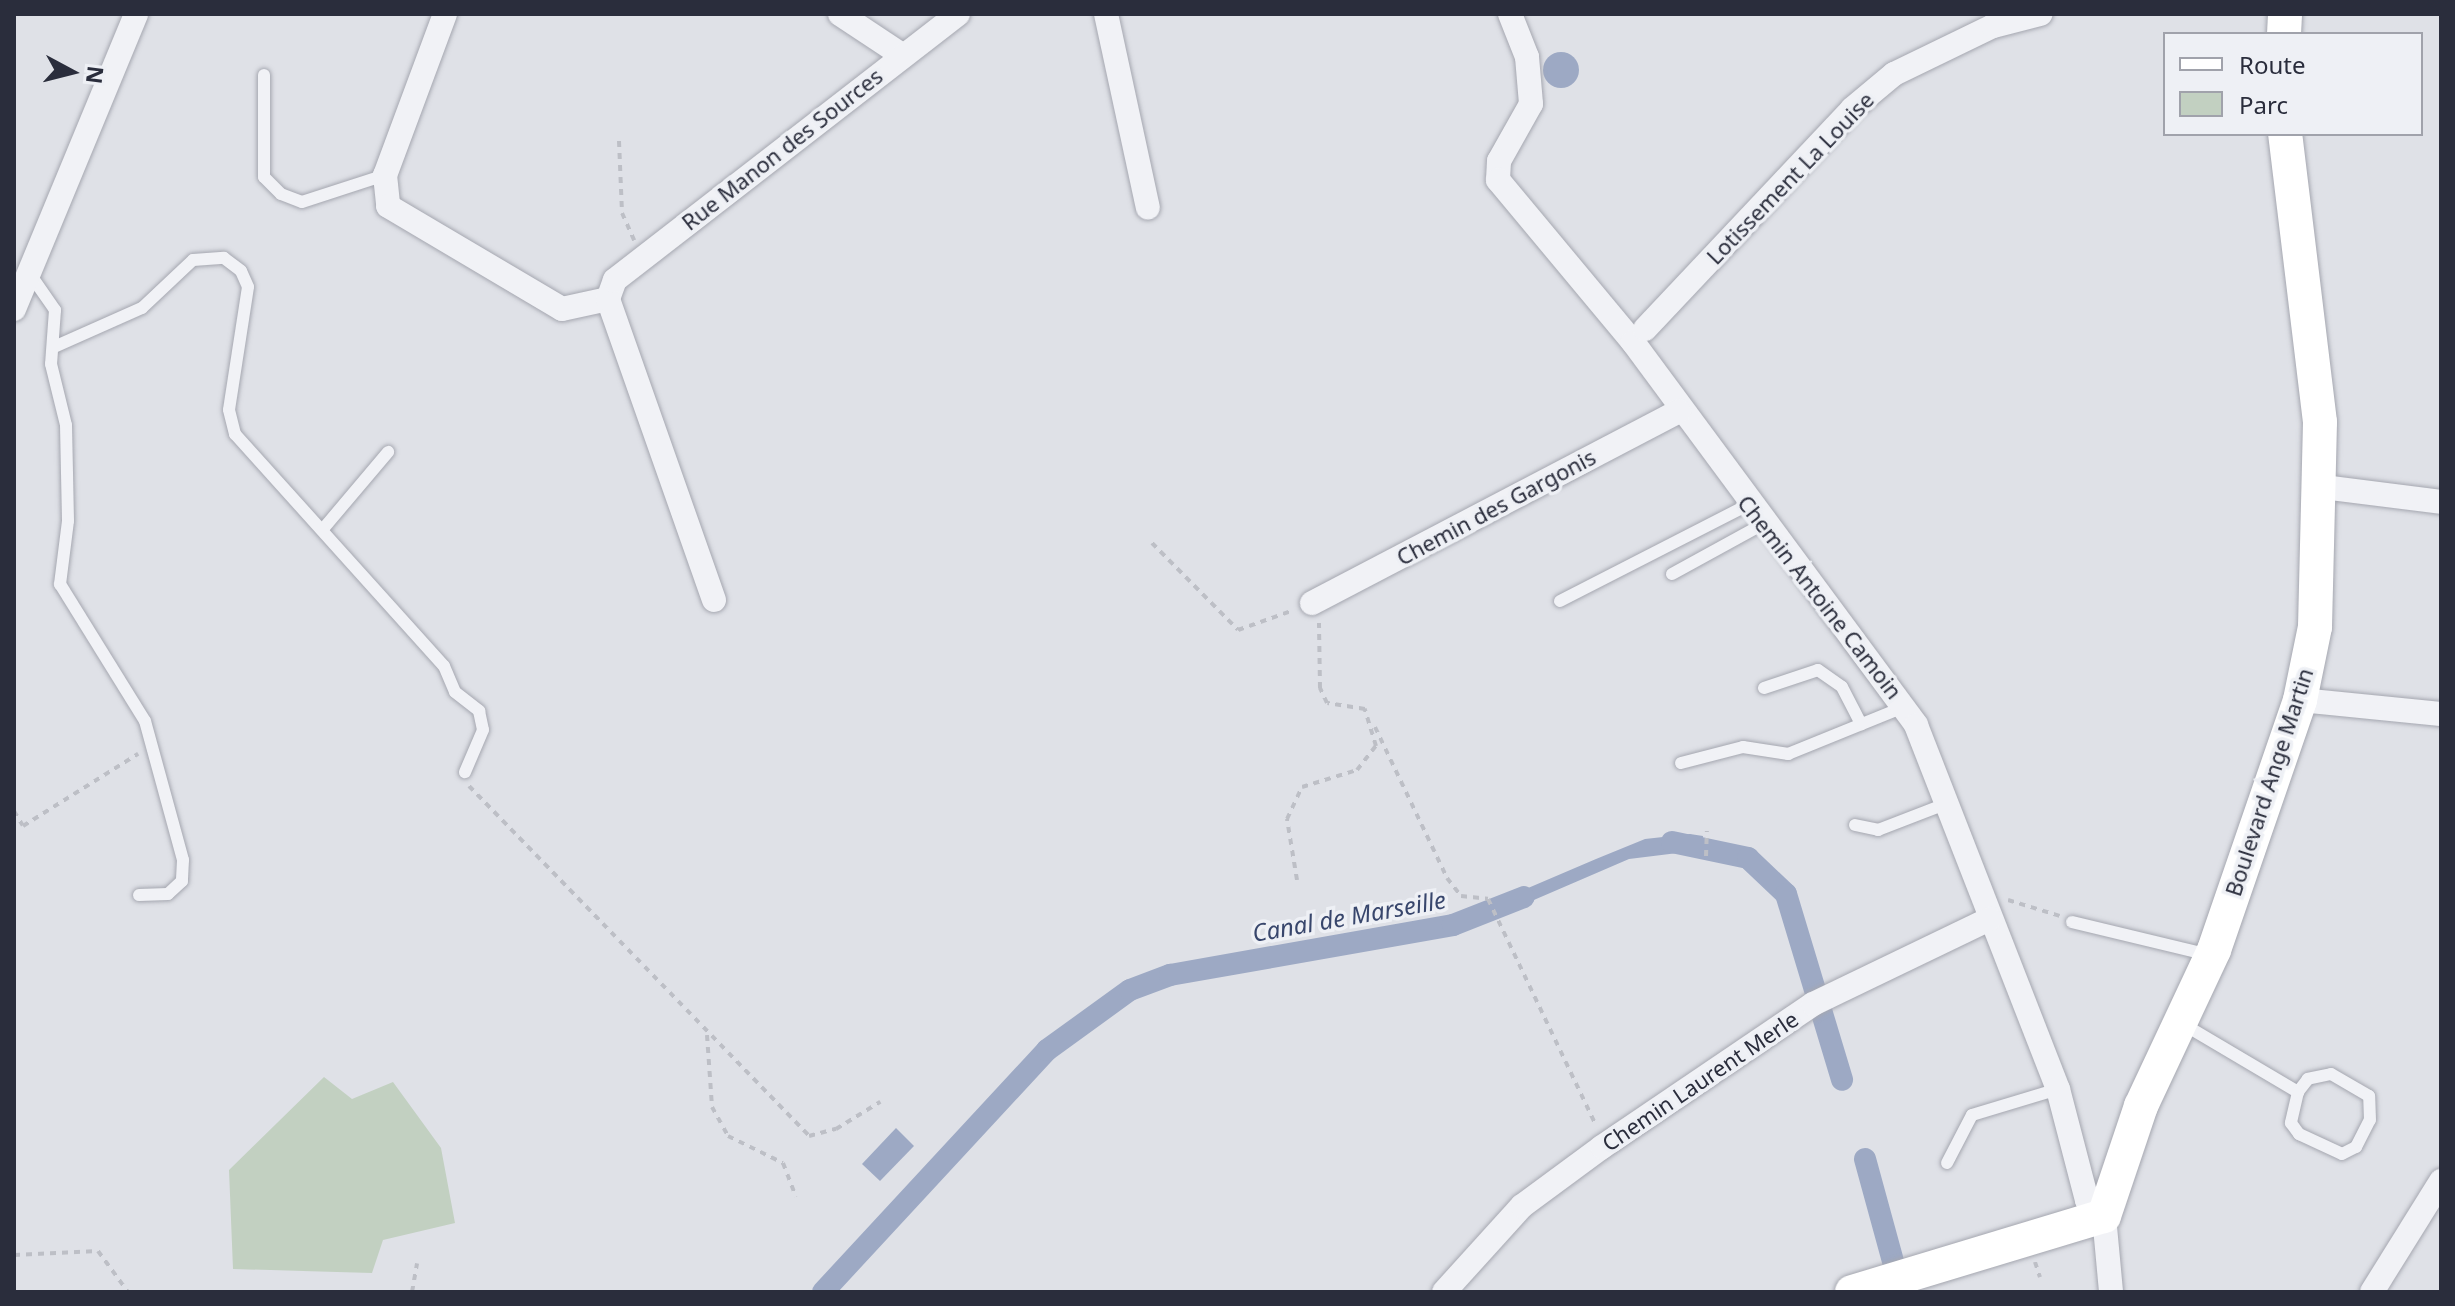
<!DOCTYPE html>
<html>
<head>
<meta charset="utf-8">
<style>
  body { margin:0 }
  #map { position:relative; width:2455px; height:1306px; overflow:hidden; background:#dfe1e7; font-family:"Noto Sans",sans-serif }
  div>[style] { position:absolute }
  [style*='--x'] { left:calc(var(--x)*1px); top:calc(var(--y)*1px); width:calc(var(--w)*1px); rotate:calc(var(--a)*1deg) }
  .green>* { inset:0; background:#c2d0c1 }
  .water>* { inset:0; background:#9da9c4 }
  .round { border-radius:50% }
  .canal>* { height:22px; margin:-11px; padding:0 11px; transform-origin:11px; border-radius:11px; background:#9da9c4 }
  .path>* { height:4px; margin-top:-2px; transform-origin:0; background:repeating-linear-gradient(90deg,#bdbfc6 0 6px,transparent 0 12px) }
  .roads { filter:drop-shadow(0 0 2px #a5a7b0) drop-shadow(0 0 2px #a5a7b0) }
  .lane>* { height:12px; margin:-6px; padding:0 6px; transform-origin:6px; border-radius:6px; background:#f1f2f6 }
  .street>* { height:24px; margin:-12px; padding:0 12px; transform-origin:12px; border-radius:12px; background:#f1f2f6 }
  .secondary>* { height:34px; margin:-17px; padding:0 17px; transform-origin:17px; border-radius:17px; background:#fff }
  span { translate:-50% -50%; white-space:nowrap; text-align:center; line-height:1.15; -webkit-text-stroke:7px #eef0f5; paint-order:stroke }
  .street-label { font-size:22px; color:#2a2d3c }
  .water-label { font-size:24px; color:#38466c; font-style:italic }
  .frame { position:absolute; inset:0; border:16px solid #2a2d3c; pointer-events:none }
  .legend { position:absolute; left:2163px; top:32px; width:260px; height:104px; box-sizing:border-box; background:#eef0f5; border:2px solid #a0a2ab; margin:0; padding:10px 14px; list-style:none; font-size:24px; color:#2a2d3c }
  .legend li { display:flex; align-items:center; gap:16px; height:40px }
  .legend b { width:40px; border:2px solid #a0a2ab }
  .north { position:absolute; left:32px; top:32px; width:80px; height:80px; -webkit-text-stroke:6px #eef0f5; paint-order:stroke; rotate:97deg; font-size:22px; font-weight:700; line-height:32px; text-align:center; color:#2a2d3c }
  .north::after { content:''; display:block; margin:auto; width:28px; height:36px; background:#2a2d3c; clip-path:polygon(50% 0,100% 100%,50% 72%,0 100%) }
</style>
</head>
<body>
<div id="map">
  <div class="green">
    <i style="clip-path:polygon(324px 1077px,352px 1099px,393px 1082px,441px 1148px,455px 1223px,383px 1240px,372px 1273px,233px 1269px,229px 1170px)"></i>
  </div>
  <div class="water">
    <i class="round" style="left:1543px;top:52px;width:36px;height:36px"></i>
    <i style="clip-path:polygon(1690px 834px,1703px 836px,1702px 850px,1629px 859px,1499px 915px,1495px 902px,1596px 859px,1645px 839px)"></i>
    <i style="clip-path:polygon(896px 1128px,914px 1146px,880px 1181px,862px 1164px)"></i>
  </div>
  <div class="canal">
    <i style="--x:1672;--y:842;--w:78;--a:11.9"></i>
    <i style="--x:1748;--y:858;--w:52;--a:43.5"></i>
    <i style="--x:1786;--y:894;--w:194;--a:73.2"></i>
    <i style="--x:1865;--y:1159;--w:137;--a:74.7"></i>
    <i style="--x:823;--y:1292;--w:330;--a:-47.2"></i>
    <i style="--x:1047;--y:1050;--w:102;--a:-35.9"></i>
    <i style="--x:1130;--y:990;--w:43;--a:-20.6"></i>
    <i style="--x:1170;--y:975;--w:287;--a:-10"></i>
    <i style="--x:1453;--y:925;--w:76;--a:-21.5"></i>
  </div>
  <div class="path">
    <i style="--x:619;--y:141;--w:72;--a:87.6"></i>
    <i style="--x:622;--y:213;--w:30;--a:66"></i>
    <i style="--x:1152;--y:543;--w:122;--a:45.3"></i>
    <i style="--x:1238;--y:630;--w:59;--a:-19.7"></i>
    <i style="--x:1375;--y:727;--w:167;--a:64.5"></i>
    <i style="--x:1447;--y:878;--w:23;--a:52"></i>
    <i style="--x:1461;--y:896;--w:27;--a:6"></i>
    <i style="--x:1488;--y:899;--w:250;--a:64.5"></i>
    <i style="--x:469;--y:786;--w:488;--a:45.8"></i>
    <i style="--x:809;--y:1136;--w:28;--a:-15"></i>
    <i style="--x:836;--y:1129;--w:52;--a:-31.5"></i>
    <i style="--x:14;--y:811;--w:17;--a:59"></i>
    <i style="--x:23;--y:826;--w:136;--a:-32.1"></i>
    <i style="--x:1706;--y:856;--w:25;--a:-88"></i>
    <i style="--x:1297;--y:880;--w:62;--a:-99.3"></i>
    <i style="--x:1287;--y:819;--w:35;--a:-65"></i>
    <i style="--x:1302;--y:787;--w:58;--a:-17.2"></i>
    <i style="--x:1357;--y:770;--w:31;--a:-52"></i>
    <i style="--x:1376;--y:746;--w:39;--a:-107"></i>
    <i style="--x:1365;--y:709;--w:38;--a:-171"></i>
    <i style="--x:1327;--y:703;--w:17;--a:-115"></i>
    <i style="--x:1320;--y:688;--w:65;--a:-90.9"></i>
    <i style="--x:2008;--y:900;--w:54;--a:17.1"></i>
    <i style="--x:707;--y:1035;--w:72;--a:86"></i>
    <i style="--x:712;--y:1107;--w:33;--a:61"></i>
    <i style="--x:728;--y:1136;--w:61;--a:26.1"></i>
    <i style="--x:783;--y:1163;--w:36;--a:69"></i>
    <i style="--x:14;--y:1255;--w:84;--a:-2.7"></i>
    <i style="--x:98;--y:1251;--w:51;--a:53.8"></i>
    <i style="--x:2035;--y:1262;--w:16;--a:72"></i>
    <i style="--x:412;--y:1292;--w:29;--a:-80"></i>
  </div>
  <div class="roads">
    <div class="lane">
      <i style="--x:264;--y:75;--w:102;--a:90"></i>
      <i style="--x:264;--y:177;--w:24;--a:45"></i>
      <i style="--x:281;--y:194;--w:22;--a:21"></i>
      <i style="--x:302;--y:202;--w:87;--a:-18"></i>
      <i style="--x:30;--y:274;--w:44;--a:55.2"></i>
      <i style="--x:55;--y:310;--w:54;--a:94.2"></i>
      <i style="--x:51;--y:364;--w:63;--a:76.2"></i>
      <i style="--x:66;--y:425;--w:96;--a:88.8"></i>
      <i style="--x:68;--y:521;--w:64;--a:97.2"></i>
      <i style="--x:60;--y:584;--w:161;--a:58.2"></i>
      <i style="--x:145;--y:721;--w:144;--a:74.7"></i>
      <i style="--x:183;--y:860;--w:21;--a:93"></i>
      <i style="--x:182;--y:881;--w:19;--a:137"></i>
      <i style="--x:168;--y:894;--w:29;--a:178"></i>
      <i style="--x:54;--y:347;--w:96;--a:-23.9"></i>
      <i style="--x:142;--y:308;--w:70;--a:-43.3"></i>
      <i style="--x:193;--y:260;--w:31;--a:-4"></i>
      <i style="--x:224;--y:258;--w:21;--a:37"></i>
      <i style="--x:241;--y:271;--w:17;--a:66"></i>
      <i style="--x:248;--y:287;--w:124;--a:98.8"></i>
      <i style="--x:229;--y:410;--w:25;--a:76"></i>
      <i style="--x:235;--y:434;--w:312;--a:48"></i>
      <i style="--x:444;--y:666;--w:28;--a:67"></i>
      <i style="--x:455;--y:692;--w:31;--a:38"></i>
      <i style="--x:479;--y:711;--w:19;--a:78"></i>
      <i style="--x:483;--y:730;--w:46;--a:113.2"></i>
      <i style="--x:323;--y:529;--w:101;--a:-49.8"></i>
      <i style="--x:1672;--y:574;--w:104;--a:-28.8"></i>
      <i style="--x:1560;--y:601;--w:211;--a:-27.1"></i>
      <i style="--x:1764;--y:688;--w:57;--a:-18.4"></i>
      <i style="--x:1818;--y:670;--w:29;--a:35"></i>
      <i style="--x:1842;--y:687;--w:42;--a:62.8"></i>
      <i style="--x:1681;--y:763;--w:64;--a:-14.5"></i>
      <i style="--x:1743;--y:747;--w:46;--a:8.8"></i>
      <i style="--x:1788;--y:754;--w:125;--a:-22.1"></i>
      <i style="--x:1855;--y:825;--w:24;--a:12"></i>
      <i style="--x:1878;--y:830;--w:75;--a:-21.1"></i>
      <i style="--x:2072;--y:922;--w:141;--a:13.5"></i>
      <i style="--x:2183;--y:1024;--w:134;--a:30.6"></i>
      <i style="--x:2298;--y:1092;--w:32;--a:103"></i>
      <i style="--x:2291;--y:1123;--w:14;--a:54"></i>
      <i style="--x:2299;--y:1134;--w:47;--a:24.9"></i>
      <i style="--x:2342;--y:1154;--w:16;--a:-27"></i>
      <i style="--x:2356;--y:1147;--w:30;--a:-63"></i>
      <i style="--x:2370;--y:1120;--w:24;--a:-92"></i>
      <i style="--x:2369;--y:1096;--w:44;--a:-149.9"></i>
      <i style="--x:2331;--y:1074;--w:24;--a:168"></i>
      <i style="--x:2308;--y:1079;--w:16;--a:128"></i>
      <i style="--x:1947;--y:1163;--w:54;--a:-62.5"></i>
      <i style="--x:1972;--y:1115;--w:90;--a:-16.8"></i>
    </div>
    <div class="street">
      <i style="--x:445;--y:14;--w:172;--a:110.4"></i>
      <i style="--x:385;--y:175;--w:31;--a:84"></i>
      <i style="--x:388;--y:206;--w:202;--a:30.6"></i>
      <i style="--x:562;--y:309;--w:47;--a:-12.3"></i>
      <i style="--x:840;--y:14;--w:74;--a:33.5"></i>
      <i style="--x:1106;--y:14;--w:198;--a:77.8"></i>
      <i style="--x:1510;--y:14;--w:46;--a:68.4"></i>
      <i style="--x:1527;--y:57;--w:47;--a:85.1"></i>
      <i style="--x:1531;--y:104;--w:65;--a:119.3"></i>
      <i style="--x:1499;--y:161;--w:19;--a:93"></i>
      <i style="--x:1498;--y:180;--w:211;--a:50.2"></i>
      <i style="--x:1633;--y:342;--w:476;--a:53.5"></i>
      <i style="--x:1916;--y:725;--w:391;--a:68.7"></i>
      <i style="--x:2058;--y:1089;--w:115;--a:75.4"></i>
      <i style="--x:2087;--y:1200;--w:23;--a:43"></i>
      <i style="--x:2104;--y:1216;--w:76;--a:84.7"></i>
      <i style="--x:14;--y:309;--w:319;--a:-67.5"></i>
      <i style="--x:1645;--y:329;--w:302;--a:-46.7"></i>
      <i style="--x:1852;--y:109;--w:55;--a:-39.8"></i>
      <i style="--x:1894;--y:74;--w:110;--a:-25.9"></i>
      <i style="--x:1993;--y:26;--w:49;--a:-14.3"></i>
      <i style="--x:2323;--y:487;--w:119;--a:7.2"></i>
      <i style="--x:714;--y:600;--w:319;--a:-109.4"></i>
      <i style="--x:608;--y:299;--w:20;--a:-70"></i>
      <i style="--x:615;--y:280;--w:434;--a:-37.8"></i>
      <i style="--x:1312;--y:603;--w:414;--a:-27.6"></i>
      <i style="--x:2300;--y:700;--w:142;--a:5.7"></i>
      <i style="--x:1444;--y:1292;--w:116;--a:-47.8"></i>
      <i style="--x:1522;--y:1206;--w:99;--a:-36.4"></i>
      <i style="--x:1602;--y:1147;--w:255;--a:-34.1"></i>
      <i style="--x:1813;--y:1004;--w:196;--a:-25.7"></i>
      <i style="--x:2372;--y:1292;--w:131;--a:-58.1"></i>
    </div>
    <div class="secondary">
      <i style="--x:2284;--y:34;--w:20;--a:-87"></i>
      <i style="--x:1852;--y:1292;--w:263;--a:-16.8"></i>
      <i style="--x:2104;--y:1216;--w:116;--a:-71.4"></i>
      <i style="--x:2141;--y:1106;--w:172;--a:-64.9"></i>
      <i style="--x:2214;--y:950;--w:264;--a:-71"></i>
      <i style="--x:2300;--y:700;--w:75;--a:-78.4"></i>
      <i style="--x:2315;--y:627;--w:205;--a:-88.6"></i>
      <i style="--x:2320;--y:422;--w:290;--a:-96.9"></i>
    </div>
  </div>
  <div class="street-label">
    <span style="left:782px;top:149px;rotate:-38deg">Rue Manon des Sources</span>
    <span style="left:1790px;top:178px;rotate:-46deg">Lotissement La Louise</span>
    <span style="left:1496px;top:507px;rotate:-28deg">Chemin des Gargonis</span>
    <span style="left:1820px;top:597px;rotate:52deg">Chemin Antoine Camoin</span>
    <span style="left:2269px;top:782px;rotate:-72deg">Boulevard Ange Martin</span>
    <span style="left:1700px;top:1081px;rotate:-34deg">Chemin Laurent Merle</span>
  </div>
  <div class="water-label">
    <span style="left:1349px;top:916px;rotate:-10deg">Canal de Marseille</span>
  </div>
  <div class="frame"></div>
  <ul class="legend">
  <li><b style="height:10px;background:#fff"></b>Route</li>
  <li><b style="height:22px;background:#c2d0c1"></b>Parc</li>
  </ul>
  <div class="north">N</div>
</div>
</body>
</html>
